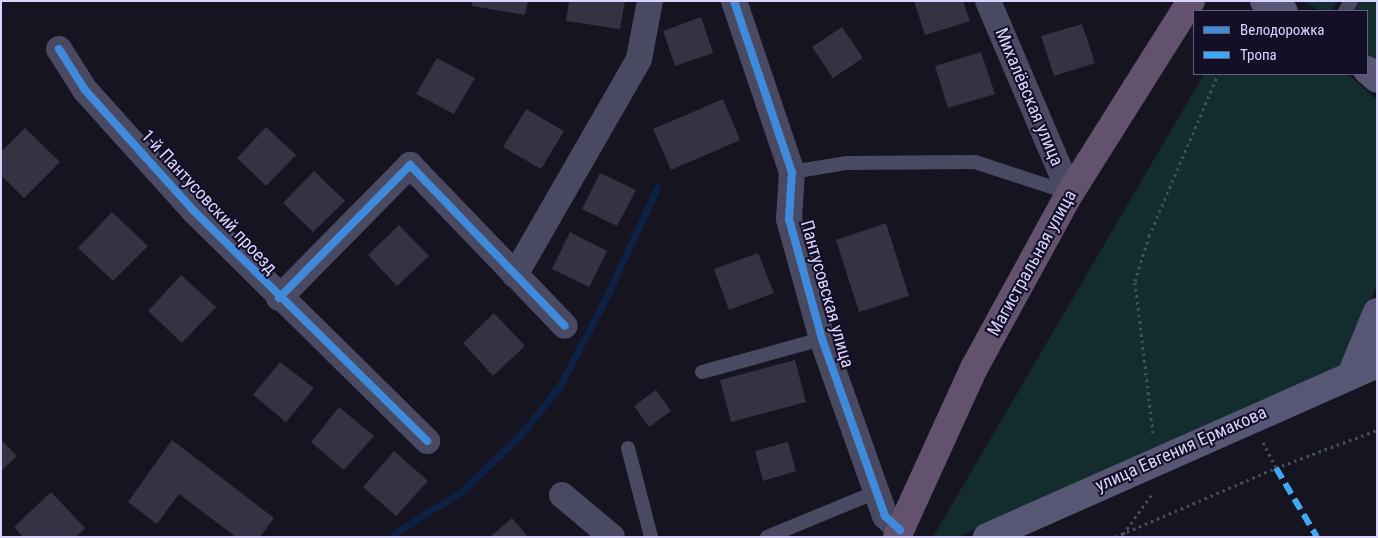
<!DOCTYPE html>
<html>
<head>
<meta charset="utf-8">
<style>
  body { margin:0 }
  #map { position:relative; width:1378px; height:538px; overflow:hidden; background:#161421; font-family:"Roboto Condensed",sans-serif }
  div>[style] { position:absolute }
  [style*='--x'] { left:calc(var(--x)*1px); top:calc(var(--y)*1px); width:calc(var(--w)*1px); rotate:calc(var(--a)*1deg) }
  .green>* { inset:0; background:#132c2d }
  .stream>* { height:7px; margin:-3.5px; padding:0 3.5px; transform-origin:3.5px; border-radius:3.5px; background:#0d2144 }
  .building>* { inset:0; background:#343243 }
  .path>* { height:3px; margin-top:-1.5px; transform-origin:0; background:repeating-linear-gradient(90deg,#44505f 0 2.5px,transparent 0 6.5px) }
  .service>* { height:14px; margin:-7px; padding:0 7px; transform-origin:7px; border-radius:7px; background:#4a4962 }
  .minor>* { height:26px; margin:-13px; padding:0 13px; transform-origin:13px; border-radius:13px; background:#4a4962 }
  .secondary>* { height:28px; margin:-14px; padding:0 14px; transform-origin:14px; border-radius:14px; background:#575674 }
  .trunk>* { height:28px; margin:-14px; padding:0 14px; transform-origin:14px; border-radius:14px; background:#62526e }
  .quiet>* { height:6px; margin-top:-3px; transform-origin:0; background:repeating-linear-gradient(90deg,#3fa9f5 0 12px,transparent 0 18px) }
  .cycleway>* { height:8px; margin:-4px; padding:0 4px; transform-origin:4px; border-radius:4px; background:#408adc }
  span { translate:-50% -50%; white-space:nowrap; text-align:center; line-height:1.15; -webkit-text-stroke:4px #130f26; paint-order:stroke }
  .street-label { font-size:18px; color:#d9d4ff }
  .frame { position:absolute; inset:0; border:2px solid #d9d4ff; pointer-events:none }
  .legend { position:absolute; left:1193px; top:10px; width:175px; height:65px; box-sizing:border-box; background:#130f26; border:1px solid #625e7d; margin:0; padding:6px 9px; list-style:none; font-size:15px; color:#d9d4ff }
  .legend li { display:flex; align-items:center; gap:10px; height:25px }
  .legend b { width:25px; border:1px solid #625e7d }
</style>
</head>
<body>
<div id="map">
  <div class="green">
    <i style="clip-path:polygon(1302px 1px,1338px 1px,1331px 11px,1321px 11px)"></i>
    <i style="clip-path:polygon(1360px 1px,1377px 1px,1377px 67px,1367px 58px,1367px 11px,1353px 11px)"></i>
    <i style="clip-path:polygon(1204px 74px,1348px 74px,1377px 100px,1377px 285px,1344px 366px,957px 537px,933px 537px)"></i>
  </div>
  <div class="stream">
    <i style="--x:394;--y:537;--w:4;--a:-76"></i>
    <i style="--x:395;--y:533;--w:79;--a:-32.1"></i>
    <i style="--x:462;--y:491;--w:81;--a:-44"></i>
    <i style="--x:520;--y:435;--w:62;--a:-50.9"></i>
    <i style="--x:559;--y:387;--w:96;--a:-62.1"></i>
    <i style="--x:604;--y:302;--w:126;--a:-65.1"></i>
  </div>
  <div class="building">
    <i style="clip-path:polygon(472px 1px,528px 1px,525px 15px,472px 6px)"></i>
    <i style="clip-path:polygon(569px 1px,625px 1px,620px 29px,566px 21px)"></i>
    <i style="clip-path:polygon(914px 1px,963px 1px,970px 21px,925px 35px)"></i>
    <i style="clip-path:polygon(701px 17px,713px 53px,675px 66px,663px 31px)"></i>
    <i style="clip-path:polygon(1082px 24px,1095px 63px,1054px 76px,1041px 36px)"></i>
    <i style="clip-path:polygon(842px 27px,863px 58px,833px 78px,812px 47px)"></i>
    <i style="clip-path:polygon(981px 52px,995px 94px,948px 108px,935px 66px)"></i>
    <i style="clip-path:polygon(437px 58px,475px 78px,454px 114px,416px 94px)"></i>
    <i style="clip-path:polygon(723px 99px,740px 140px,671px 170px,653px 129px)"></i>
    <i style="clip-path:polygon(526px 109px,564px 131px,541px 169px,503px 147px)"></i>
    <i style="clip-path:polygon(266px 127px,296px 155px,266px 186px,237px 158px)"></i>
    <i style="clip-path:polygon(25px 128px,60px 162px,24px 198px,1px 175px,1px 152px)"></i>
    <i style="clip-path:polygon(314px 171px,345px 201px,313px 232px,283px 203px)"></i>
    <i style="clip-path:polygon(600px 173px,636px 190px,617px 226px,582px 209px)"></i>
    <i style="clip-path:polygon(112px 212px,148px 246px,113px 281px,78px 248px)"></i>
    <i style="clip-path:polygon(886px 223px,909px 296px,859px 312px,836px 240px)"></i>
    <i style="clip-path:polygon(399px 225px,429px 256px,397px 286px,368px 255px)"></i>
    <i style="clip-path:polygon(570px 232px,607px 251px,589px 287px,552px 269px)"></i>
    <i style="clip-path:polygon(758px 253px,774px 293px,729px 310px,714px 269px)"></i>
    <i style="clip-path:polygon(181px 275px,216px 307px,182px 343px,148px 311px)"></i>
    <i style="clip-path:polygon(494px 313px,525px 346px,493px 376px,463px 343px)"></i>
    <i style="clip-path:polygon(795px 360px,806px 402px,731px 422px,720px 380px)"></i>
    <i style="clip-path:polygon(280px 362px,314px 388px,286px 422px,253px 395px)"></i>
    <i style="clip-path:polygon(656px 390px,671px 411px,649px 427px,634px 406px)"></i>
    <i style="clip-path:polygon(339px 407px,374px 436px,344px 470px,311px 442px)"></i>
    <i style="clip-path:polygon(1px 440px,17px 456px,1px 471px)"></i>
    <i style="clip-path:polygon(172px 440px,274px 518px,260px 537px,236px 537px,179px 494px,157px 524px,128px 502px)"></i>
    <i style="clip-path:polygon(788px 442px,796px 471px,763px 481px,755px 451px)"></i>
    <i style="clip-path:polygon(394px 451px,428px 481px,396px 516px,363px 487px)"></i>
    <i style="clip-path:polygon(51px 492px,85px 528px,76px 537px,23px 537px,14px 527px)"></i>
    <i style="clip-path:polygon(512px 518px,528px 537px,490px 537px)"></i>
  </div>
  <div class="path">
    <i style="--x:1153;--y:433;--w:153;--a:-96.8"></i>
    <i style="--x:1135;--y:281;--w:47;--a:-72.7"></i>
    <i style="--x:1149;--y:236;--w:176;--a:-66.9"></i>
    <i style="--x:1263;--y:442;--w:29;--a:63"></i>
    <i style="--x:1123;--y:534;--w:51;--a:-53.8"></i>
    <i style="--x:1115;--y:537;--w:175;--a:-23.2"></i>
    <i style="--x:1276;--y:468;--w:108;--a:-20.6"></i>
  </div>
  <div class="service">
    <i style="--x:1345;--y:11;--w:12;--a:-59"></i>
    <i style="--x:792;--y:172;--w:56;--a:-9.3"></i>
    <i style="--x:847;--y:163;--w:128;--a:-0.4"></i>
    <i style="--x:975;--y:162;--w:100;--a:18.1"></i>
    <i style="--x:702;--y:372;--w:124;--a:-15.4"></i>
    <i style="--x:628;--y:448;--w:92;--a:75.5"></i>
    <i style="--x:767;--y:537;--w:118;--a:-22.4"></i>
  </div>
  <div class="minor">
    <i style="--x:734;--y:1;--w:181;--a:71.3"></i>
    <i style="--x:792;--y:172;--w:47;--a:93.7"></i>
    <i style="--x:789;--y:219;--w:124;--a:74.6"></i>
    <i style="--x:822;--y:339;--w:188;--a:70.4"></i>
    <i style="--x:885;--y:516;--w:21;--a:43"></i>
    <i style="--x:988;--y:1;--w:209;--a:66.9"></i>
    <i style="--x:59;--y:49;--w:49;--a:57.6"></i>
    <i style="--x:85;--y:90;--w:161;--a:48"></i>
    <i style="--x:193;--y:210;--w:329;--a:44.6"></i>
    <i style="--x:515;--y:275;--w:249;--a:-60.1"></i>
    <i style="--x:639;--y:59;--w:59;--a:-79.3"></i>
    <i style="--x:279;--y:298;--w:187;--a:-45.4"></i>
    <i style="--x:410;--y:165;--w:223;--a:46.1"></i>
    <i style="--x:562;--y:495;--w:65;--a:40"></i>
  </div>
  <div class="secondary">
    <i style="--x:1264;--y:1;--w:22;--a:27"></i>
    <i style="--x:1367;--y:70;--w:13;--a:42"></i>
    <i style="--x:1351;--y:375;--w:68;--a:-67.6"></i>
    <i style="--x:987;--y:537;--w:427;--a:-23.9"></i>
  </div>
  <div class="trunk">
    <i style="--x:897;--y:537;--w:186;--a:-65.5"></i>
    <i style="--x:974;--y:368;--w:200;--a:-61.3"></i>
    <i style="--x:1070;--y:193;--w:227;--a:-57.8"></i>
  </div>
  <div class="quiet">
    <i style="--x:1276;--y:468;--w:80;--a:59.3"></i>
  </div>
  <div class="cycleway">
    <i style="--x:734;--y:1;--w:181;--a:71.3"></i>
    <i style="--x:792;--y:172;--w:47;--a:93.7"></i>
    <i style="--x:789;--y:219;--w:124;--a:74.6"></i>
    <i style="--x:822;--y:339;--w:188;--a:70.4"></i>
    <i style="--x:885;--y:516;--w:21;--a:43"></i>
    <i style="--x:59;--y:49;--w:49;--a:57.6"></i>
    <i style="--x:85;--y:90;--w:161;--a:48"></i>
    <i style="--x:193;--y:210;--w:329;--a:44.6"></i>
    <i style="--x:279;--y:298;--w:187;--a:-45.4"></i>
    <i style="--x:410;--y:165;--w:223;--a:46.1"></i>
  </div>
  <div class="street-label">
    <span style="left:1029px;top:97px;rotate:67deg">Михалёвская улица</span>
    <span style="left:209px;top:202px;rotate:47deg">1-й Пантусовский проезд</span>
    <span style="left:1032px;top:263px;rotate:-61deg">Магистральная улица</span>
    <span style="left:827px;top:294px;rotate:74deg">Пантусовская улица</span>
    <span style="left:1181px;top:449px;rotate:-24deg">улица Евгения Ермакова</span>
  </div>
  <div class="frame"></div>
  <ul class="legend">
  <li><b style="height:6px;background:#408adc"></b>Велодорожка</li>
  <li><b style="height:6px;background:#3fa9f5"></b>Тропа</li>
  </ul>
</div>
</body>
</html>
